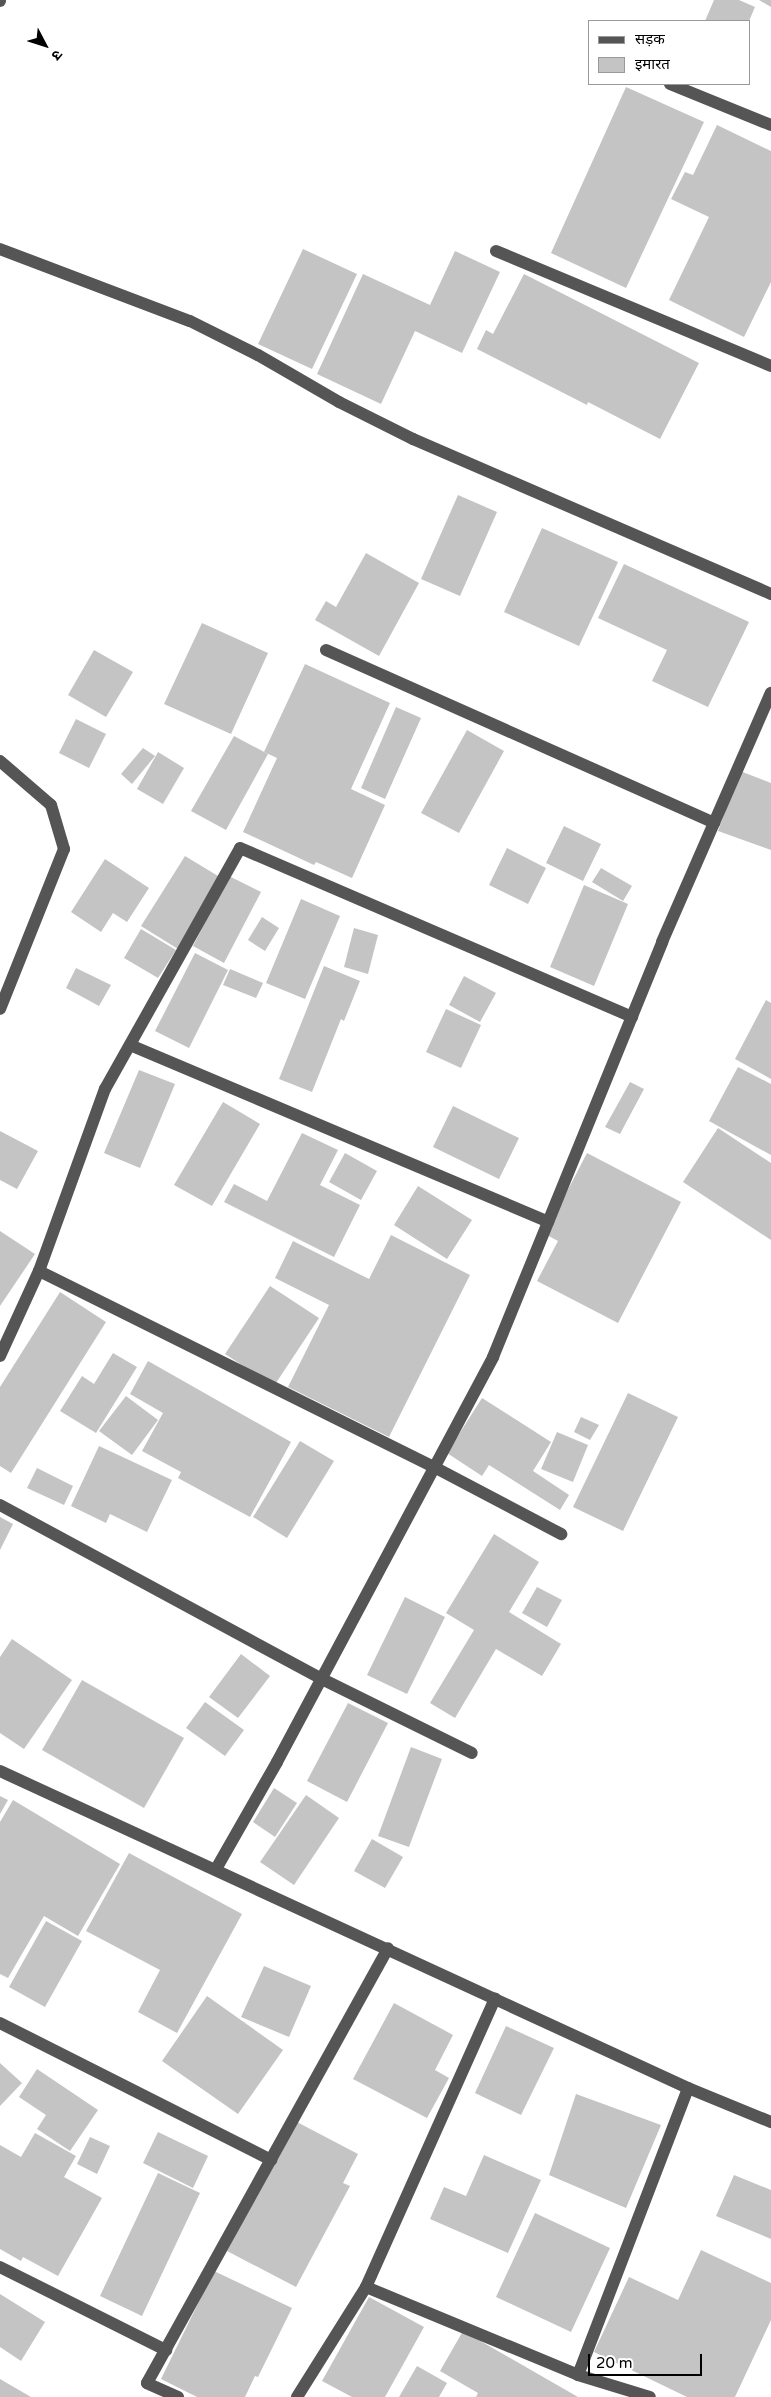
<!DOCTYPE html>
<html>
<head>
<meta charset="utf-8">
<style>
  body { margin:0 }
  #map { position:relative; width:771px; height:2397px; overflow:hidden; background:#fff; font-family:"Varela Round","Noto Sans Devanagari",sans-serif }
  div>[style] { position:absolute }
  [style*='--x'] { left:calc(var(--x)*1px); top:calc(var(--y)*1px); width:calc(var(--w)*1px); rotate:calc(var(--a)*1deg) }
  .building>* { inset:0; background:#c4c4c4 }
  .minor>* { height:12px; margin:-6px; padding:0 6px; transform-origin:6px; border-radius:6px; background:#555 }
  span { translate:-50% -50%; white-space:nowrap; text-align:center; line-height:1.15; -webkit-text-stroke:5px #fff; paint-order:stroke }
  .legend { position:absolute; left:588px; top:20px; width:162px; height:65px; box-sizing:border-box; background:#fff; border:1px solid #999; margin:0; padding:6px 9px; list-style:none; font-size:15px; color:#000 }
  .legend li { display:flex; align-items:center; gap:10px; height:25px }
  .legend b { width:25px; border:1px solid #999 }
  .north { position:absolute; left:20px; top:20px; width:50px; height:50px; -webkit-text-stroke:4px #fff; paint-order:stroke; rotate:130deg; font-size:14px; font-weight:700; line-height:20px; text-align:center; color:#000 }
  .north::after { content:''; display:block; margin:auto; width:18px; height:22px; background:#000; clip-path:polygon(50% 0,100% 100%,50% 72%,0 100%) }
  .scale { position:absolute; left:588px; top:2354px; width:114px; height:22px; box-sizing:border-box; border:2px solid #000; border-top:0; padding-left:6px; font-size:15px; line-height:18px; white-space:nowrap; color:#000; -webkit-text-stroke:4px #fff; paint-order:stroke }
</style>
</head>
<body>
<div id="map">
  <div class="building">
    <i style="clip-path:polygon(714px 0,739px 0,755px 7px,749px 21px,705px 21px)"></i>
    <i style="clip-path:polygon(759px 0,771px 0,771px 7px)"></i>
    <i style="clip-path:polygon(626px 87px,704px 122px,626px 288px,551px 253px)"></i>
    <i style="clip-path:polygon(717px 125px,771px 151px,771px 282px,744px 337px,669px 300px,709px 217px,671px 199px,685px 172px,693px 175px)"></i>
    <i style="clip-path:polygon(303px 249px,357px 274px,312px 369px,258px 344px)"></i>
    <i style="clip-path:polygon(455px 251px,500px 272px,462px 353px,415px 331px,381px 404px,317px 374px,363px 274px,430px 305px)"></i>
    <i style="clip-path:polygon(524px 274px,699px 363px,660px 439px,588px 402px,587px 405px,477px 349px,486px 330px,493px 334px)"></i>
    <i style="clip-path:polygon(458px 495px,497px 512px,460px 596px,421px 579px)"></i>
    <i style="clip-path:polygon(542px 528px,618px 562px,579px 646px,504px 612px)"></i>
    <i style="clip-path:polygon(366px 553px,419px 583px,379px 656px,315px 620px,326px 601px,336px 607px)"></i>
    <i style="clip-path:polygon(624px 564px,749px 622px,708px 707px,652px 681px,667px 650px,598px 618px)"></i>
    <i style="clip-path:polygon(202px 623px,268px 653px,231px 734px,164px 704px)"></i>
    <i style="clip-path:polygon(94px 650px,133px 672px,106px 717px,68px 695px)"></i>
    <i style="clip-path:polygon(305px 664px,390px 703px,351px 789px,385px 805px,352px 878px,316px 862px,314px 865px,243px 832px,277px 758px,264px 752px)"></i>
    <i style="clip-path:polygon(396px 707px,421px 718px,385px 799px,361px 788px)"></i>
    <i style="clip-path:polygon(76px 719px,106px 734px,89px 768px,59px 753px)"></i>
    <i style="clip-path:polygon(467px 730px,504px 751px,459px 833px,421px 813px)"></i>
    <i style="clip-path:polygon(234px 736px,268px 754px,226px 830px,191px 811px)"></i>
    <i style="clip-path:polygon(143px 748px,155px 756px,132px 784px,121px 774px)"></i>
    <i style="clip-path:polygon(158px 752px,184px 768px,163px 804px,137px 789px)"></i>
    <i style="clip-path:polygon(740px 771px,771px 783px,771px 850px,718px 831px)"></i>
    <i style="clip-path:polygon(564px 826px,601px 844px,583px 881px,546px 863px)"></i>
    <i style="clip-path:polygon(507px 848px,546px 868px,528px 904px,489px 885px)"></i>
    <i style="clip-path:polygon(185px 856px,223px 879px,178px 949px,141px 926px)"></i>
    <i style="clip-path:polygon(105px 859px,149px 888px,127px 922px,113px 913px,101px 932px,71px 912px)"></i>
    <i style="clip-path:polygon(601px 868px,632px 886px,623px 901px,592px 882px)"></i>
    <i style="clip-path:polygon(229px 876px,261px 892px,224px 963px,193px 946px)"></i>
    <i style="clip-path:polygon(584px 885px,628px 904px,594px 986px,550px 967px)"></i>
    <i style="clip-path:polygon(301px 899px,340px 916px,305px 999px,266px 983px)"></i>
    <i style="clip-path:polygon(262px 917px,279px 928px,265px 951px,248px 940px)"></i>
    <i style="clip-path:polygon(354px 928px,378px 935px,368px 974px,344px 967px)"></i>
    <i style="clip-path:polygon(141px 929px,176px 950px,158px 978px,124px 958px)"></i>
    <i style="clip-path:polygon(195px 953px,228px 970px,189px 1048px,155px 1031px)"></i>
    <i style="clip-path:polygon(324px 966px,360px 981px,344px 1021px,341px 1019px,312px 1092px,279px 1079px)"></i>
    <i style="clip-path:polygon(76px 968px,111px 985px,99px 1006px,66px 988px)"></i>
    <i style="clip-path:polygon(230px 969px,263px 983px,256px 998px,223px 985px)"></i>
    <i style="clip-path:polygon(464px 976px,496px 993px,480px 1022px,449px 1005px)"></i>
    <i style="clip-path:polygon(766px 1000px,771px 1003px,771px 1079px,735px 1059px)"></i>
    <i style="clip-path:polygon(446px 1009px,481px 1025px,461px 1068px,426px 1052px)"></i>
    <i style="clip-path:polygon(738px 1067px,771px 1084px,771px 1155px,709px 1121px)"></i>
    <i style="clip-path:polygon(139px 1070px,175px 1084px,140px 1168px,104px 1153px)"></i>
    <i style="clip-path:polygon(630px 1082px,644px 1089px,620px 1134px,605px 1127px)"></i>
    <i style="clip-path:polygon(223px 1102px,260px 1124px,212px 1206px,174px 1185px)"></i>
    <i style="clip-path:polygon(453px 1106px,519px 1138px,499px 1179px,433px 1147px)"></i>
    <i style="clip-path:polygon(718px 1128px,771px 1163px,771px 1240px,683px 1182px)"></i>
    <i style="clip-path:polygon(0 1131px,38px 1151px,17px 1189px,0 1180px)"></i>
    <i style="clip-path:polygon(302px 1133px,338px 1150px,320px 1185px,360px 1205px,334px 1257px,224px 1202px,234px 1184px,267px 1201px)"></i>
    <i style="clip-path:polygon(345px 1153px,377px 1171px,361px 1200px,329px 1182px)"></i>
    <i style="clip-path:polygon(587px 1153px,681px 1202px,618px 1323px,537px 1281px,558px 1241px,545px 1234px)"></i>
    <i style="clip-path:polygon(418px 1186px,472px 1220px,447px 1259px,394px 1225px)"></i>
    <i style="clip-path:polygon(0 1231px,35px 1254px,0 1306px)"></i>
    <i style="clip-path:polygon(391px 1235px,470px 1275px,389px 1437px,288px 1387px,329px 1305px,275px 1278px,293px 1241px,369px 1279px)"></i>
    <i style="clip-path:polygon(270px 1286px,319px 1318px,274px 1386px,225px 1354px)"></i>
    <i style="clip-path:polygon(60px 1292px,106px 1322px,11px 1473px,0 1466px,0 1387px)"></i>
    <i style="clip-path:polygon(113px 1353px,137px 1367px,96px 1433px,60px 1411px,82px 1376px,94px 1384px)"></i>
    <i style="clip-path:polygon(148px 1361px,291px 1442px,250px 1517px,178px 1478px,181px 1472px,142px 1451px,163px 1413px,130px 1394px)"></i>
    <i style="clip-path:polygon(628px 1393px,678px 1417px,623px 1531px,573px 1507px)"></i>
    <i style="clip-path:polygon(126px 1396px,158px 1420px,132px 1455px,99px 1431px)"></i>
    <i style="clip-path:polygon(482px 1398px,551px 1442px,533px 1471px,569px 1495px,560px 1510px,489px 1465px,482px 1476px,447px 1453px)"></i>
    <i style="clip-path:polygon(581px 1417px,599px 1425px,590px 1440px,574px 1432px)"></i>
    <i style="clip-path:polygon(557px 1432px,588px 1445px,573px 1482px,541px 1469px)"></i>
    <i style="clip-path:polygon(300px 1441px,334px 1461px,287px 1538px,253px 1517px)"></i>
    <i style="clip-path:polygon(99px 1446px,172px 1480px,147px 1532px,110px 1514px,106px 1523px,71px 1506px)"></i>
    <i style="clip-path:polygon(37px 1468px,73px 1486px,64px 1505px,27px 1488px)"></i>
    <i style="clip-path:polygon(0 1517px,13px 1524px,0 1550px)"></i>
    <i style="clip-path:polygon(494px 1534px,539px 1562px,509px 1612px,561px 1644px,542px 1676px,496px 1649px,455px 1718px,430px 1703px,474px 1630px,446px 1613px)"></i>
    <i style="clip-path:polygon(537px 1587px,562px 1600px,547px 1627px,522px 1613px)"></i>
    <i style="clip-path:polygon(405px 1597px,445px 1617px,407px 1694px,367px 1675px)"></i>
    <i style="clip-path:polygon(12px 1639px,72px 1680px,24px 1749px,0 1733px,0 1657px)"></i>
    <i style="clip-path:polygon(241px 1654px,270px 1676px,238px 1718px,209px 1697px)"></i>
    <i style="clip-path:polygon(82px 1680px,184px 1738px,144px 1808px,42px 1750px)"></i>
    <i style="clip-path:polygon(205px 1702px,244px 1730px,225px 1756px,186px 1728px)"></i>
    <i style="clip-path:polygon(348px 1703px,388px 1723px,347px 1802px,307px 1781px)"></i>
    <i style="clip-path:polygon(411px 1747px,442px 1759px,409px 1847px,378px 1836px)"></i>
    <i style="clip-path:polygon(274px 1788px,297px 1803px,275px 1837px,253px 1822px)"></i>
    <i style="clip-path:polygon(306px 1795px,339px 1818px,294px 1885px,260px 1862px)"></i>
    <i style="clip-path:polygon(0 1796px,8px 1800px,0 1814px)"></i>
    <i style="clip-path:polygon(13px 1800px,120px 1864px,78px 1936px,44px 1916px,8px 1978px,0 1974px,0 1822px)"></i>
    <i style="clip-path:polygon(372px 1839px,403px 1857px,385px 1888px,354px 1871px)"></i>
    <i style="clip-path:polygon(129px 1853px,242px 1914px,177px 2033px,138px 2012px,160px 1970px,86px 1931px)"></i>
    <i style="clip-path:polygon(46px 1921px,82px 1941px,45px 2007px,9px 1987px)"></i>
    <i style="clip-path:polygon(264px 1966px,311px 1986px,289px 2037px,241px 2017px)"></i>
    <i style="clip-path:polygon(207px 1996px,283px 2050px,238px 2114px,162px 2061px)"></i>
    <i style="clip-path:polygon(394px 2003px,453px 2035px,435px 2070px,449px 2078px,427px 2118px,353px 2079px)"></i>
    <i style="clip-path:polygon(506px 2026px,554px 2048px,521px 2115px,475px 2093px)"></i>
    <i style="clip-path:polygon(0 2063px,22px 2083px,0 2106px)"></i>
    <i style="clip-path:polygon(37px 2069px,98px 2110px,70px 2151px,37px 2129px,46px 2115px,19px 2097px)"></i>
    <i style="clip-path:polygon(576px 2094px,661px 2125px,626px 2208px,549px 2175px)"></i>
    <i style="clip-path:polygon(295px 2121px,358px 2154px,343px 2183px,350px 2186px,296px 2287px,227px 2251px)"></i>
    <i style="clip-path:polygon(158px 2132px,208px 2156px,193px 2188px,143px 2163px)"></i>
    <i style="clip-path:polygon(35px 2133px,76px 2156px,64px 2177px,102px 2198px,58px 2276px,23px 2257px,21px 2261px,0 2249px,0 2145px,21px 2157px)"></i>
    <i style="clip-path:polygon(90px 2137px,110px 2146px,97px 2174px,77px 2164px)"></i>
    <i style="clip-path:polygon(484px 2155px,541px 2180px,508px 2253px,430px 2219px,444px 2187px,466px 2196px)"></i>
    <i style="clip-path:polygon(158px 2173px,200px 2193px,142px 2316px,100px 2296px)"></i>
    <i style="clip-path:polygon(734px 2175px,771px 2190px,771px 2239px,716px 2216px)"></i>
    <i style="clip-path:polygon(535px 2213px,610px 2248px,571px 2332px,496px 2297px)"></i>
    <i style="clip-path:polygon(701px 2250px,771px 2283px,771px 2320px,735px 2397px,687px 2397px,594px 2352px,629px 2277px,678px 2300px)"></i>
    <i style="clip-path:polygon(214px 2271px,292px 2308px,258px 2377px,255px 2376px,245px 2397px,197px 2397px,161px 2379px)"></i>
    <i style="clip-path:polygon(0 2294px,45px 2322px,21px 2361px,0 2347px)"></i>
    <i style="clip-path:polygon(369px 2297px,424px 2327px,385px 2397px,352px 2397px,322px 2381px)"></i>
    <i style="clip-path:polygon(463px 2331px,578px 2397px,476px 2397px,478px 2393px,440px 2371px)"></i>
    <i style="clip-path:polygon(417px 2366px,447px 2383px,439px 2397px,399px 2397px)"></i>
    <i style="clip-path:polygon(0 2379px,31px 2397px,0 2397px)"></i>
  </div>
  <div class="minor">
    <i style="--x:0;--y:1;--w:1;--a:-90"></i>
    <i style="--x:670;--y:84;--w:109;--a:22.1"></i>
    <i style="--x:0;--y:249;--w:203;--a:20.8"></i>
    <i style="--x:190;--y:321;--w:76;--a:26.6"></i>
    <i style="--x:258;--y:355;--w:94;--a:30.1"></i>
    <i style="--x:339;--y:402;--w:83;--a:26.6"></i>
    <i style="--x:413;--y:439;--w:390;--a:23.4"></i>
    <i style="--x:496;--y:251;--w:298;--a:22.7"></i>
    <i style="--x:326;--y:650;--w:425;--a:24"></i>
    <i style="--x:0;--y:761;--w:67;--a:40.8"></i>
    <i style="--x:51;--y:805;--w:46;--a:73.5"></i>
    <i style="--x:64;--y:849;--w:172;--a:111.8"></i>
    <i style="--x:130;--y:1045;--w:454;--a:22.9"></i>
    <i style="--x:39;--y:1271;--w:194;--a:-70.1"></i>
    <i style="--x:105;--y:1089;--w:276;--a:-60.7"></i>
    <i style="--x:240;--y:848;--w:427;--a:23.3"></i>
    <i style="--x:0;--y:1356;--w:94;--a:-65.4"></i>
    <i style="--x:39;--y:1271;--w:441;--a:26.4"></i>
    <i style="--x:434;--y:1467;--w:144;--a:27.8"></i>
    <i style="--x:0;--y:1505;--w:366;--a:28.4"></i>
    <i style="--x:322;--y:1679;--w:167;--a:26.3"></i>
    <i style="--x:0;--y:1771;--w:758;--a:24.74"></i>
    <i style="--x:688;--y:2088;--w:90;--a:22.3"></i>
    <i style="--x:216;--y:1869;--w:123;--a:-60.3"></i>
    <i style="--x:277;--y:1762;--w:459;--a:-61.9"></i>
    <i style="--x:493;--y:1357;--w:448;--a:-67.8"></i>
    <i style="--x:662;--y:942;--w:272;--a:-66.4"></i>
    <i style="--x:0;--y:2023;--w:304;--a:26.8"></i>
    <i style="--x:0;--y:2267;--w:186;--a:26.6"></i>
    <i style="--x:366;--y:2287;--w:316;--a:-65.9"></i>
    <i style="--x:578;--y:2375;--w:307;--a:-69"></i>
    <i style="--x:178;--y:2397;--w:34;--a:-156"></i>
    <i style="--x:147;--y:2383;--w:497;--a:-61"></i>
    <i style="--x:297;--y:2397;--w:130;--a:-57.9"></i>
    <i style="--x:366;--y:2287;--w:230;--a:22.5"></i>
    <i style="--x:578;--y:2375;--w:75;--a:17"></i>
  </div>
  <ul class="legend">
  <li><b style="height:6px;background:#555"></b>सड़क</li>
  <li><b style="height:14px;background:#c4c4c4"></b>इमारत</li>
  </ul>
  <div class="north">उ</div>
  <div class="scale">20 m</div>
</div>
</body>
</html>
